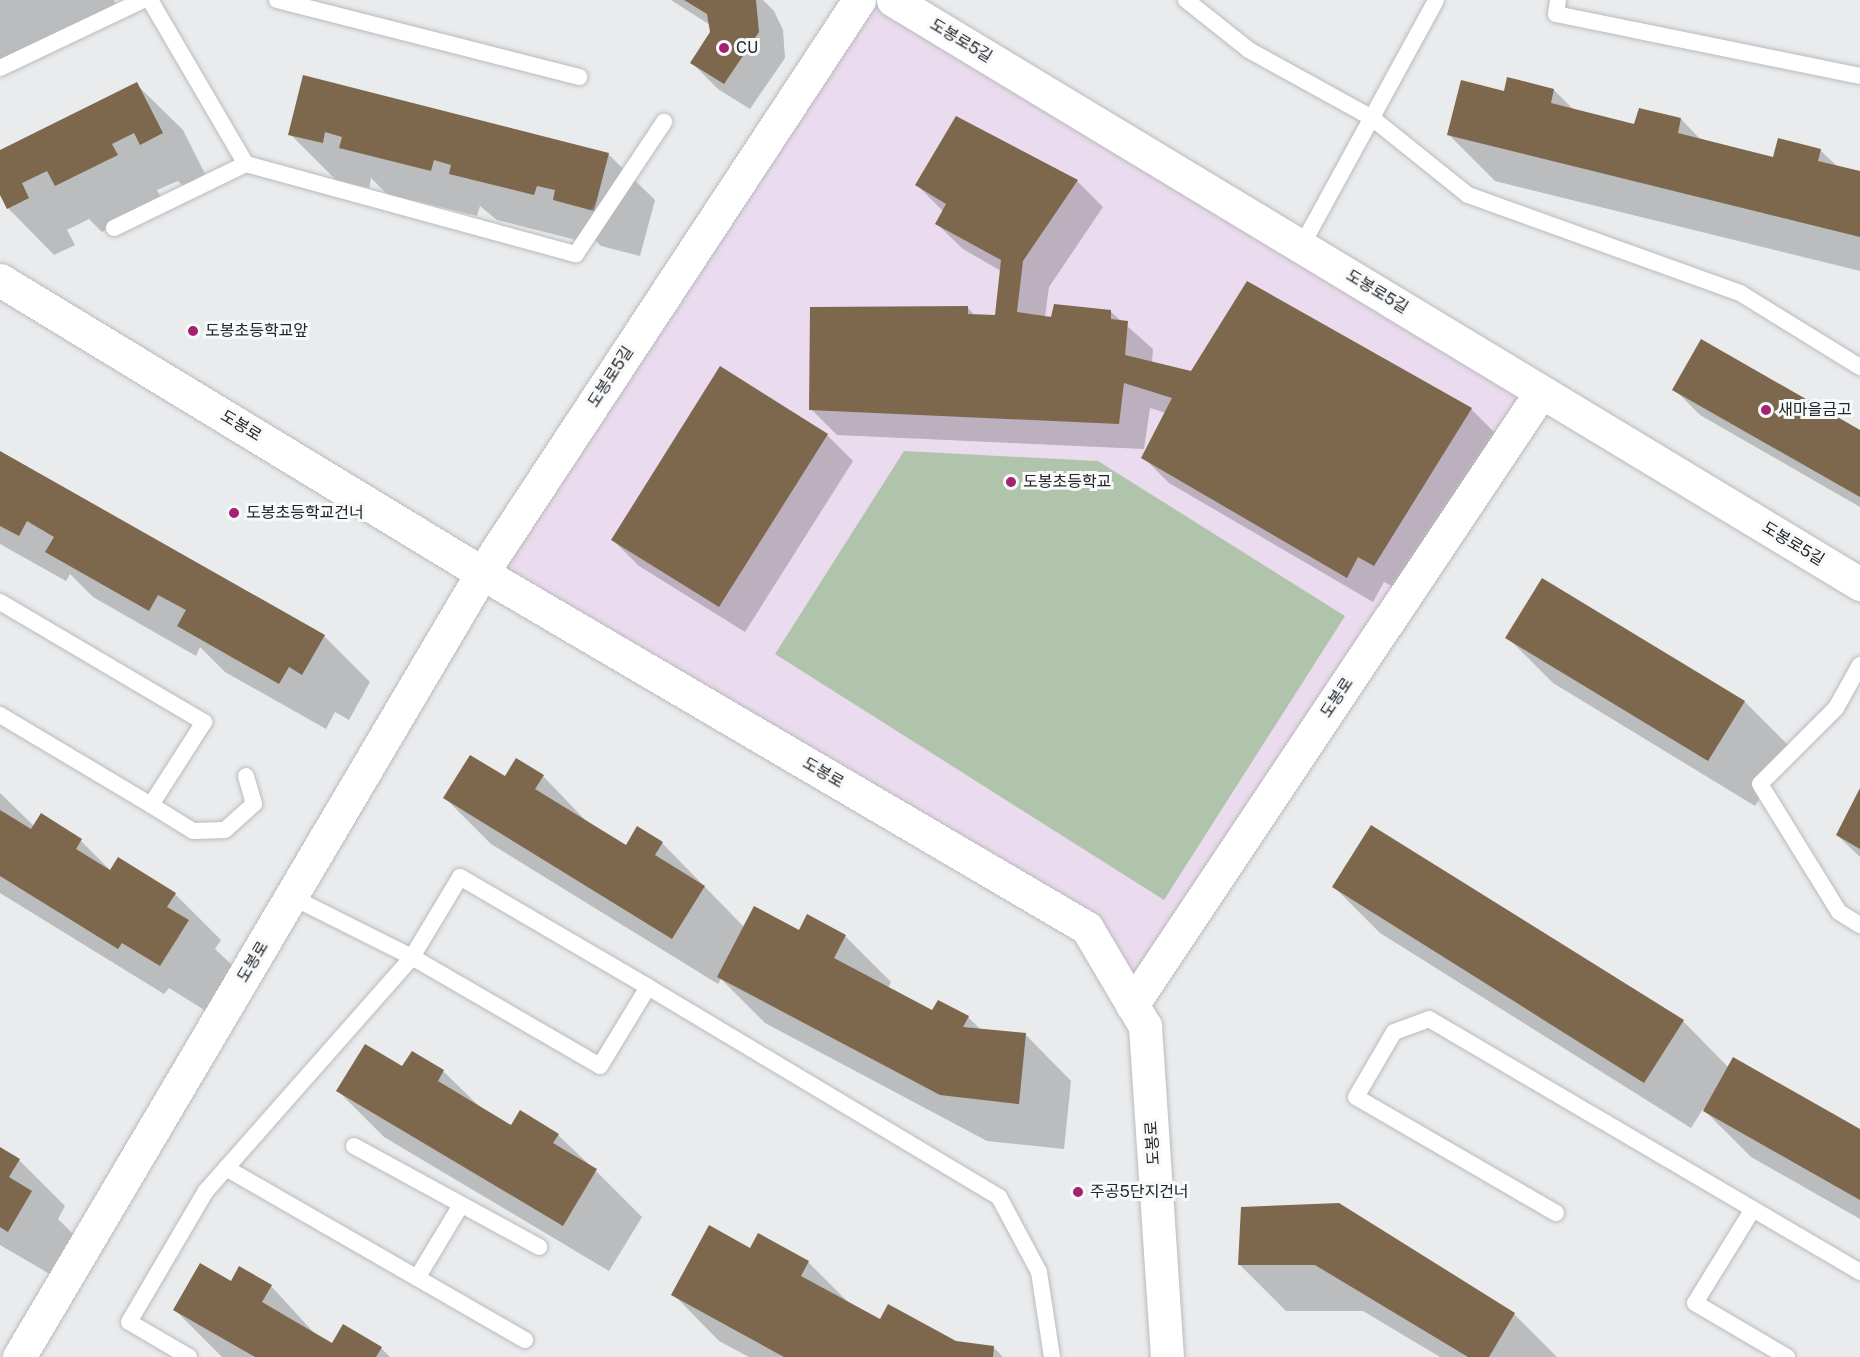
<!DOCTYPE html>
<html>
<head>
<meta charset="utf-8">
<style>
  body { margin:0 }
  #map { position:relative; width:1860px; height:1357px; overflow:hidden; background:#e9ebed; font-family:"Public Sans","Noto Sans KR",sans-serif }
  div>[style] { position:absolute }
  [style*='--x'] { left:calc(var(--x)*1px); top:calc(var(--y)*1px); width:calc(var(--w)*1px); rotate:calc(var(--a)*1deg) }
  .education>* { inset:0; background:#ebdbee }
  .green>* { inset:0; background:#b0c4ac }
  .shadow>* { inset:0; background:#0003 }
  .building>* { inset:0; background:#7d684d }
  .roads { filter:drop-shadow(0 0 2px #b9bbbd) drop-shadow(0 0 2px #b9bbbd) }
  .service>* { height:16px; margin:-8px; padding:0 8px; transform-origin:8px; border-radius:8px; background:#fff }
  .minor>* { height:33px; margin:-16.5px; padding:0 16.5px; transform-origin:16.5px; border-radius:16.5px; background:#fff }
  .dots>* { width:16px; height:16px; translate:-50% -50%; box-sizing:border-box; border:3px solid #f7f9fb; border-radius:50% }
  span { translate:-50% -50%; white-space:nowrap; text-align:center; line-height:1.15; -webkit-text-stroke:6px #f7f9fb; paint-order:stroke }
  .street-label { font-size:16px; color:#232425 }
  .poi-label { font-size:16px; color:#232425 }
  .left { translate:0 -50%; text-align:left }
</style>
</head>
<body>
<div id="map">
  <div class="education">
    <i style="clip-path:polygon(859px 0,893px 0,1541px 392px,1132px 1005px,1087px 928px,482px 573px)"></i>
  </div>
  <div class="green">
    <i style="clip-path:polygon(904px 451px,1098px 461px,1345px 616px,1164px 900px,775px 654px)"></i>
  </div>
  <div class="shadow">
    <i style="clip-path:polygon(0 0,114px 0,119px 12px,0 61px)"></i>
    <i style="clip-path:polygon(671px 0,763px 0,774px 11px,783px 30px,785px 58px,750px 109px,718px 89px,692px 63px,711px 32px,710px 25px)"></i>
    <i style="clip-path:polygon(304px 77px,608px 154px,655px 200px,640px 256px,601px 246px,587px 232px,580px 241px,497px 220px,480px 206px,477px 216px,387px 194px,371px 178px,369px 188px,336px 180px,290px 134px)"></i>
    <i style="clip-path:polygon(136px 84px,183px 130px,208px 180px,187px 190px,178px 181px,157px 190px,163px 202px,102px 232px,89px 219px,67px 230px,75px 245px,54px 255px,8px 208px,0 192px,0 152px)"></i>
    <i style="clip-path:polygon(1554px 90px,1574px 110px,1635px 126px,1681px 119px,1702px 141px,1774px 158px,1820px 150px,1838px 167px,1860px 173px,1860px 271px,1495px 181px,1449px 135px,1505px 93px)"></i>
    <i style="clip-path:polygon(1077px 181px,1103px 207px,1049px 287px,1045px 317px,1110px 311px,1153px 349px,1152px 363px,1192px 373px,1471px 409px,1497px 435px,1401px 591px,1384px 582px,1373px 602px,1169px 483px,1143px 457px,1166px 413px,1150px 408px,1144px 449px,837px 435px,811px 409px,968px 308px,975px 316px,997px 316px,1001px 271px,963px 249px,937px 224px,944px 212px,917px 185px)"></i>
    <i style="clip-path:polygon(1674px 389px,1860px 432px,1860px 507px,1700px 415px)"></i>
    <i style="clip-path:polygon(827px 435px,853px 461px,745px 632px,639px 566px,613px 540px)"></i>
    <i style="clip-path:polygon(0 453px,324px 636px,370px 682px,349px 720px,335px 712px,326px 729px,225px 672px,200px 647px,196px 656px,93px 597px,70px 574px,66px 581px,0 544px)"></i>
    <i style="clip-path:polygon(1542px 580px,1745px 702px,1791px 748px,1755px 806px,1553px 683px,1507px 637px)"></i>
    <i style="clip-path:polygon(543px 776px,588px 823px,626px 847px,662px 843px,745px 928px,845px 936px,891px 982px,888px 988px,933px 1012px,968px 1017px,981px 1030px,1025px 1034px,1071px 1081px,1064px 1149px,987px 1141px,765px 1023px,721px 979px,718px 984px,491px 844px,445px 798px,505px 778px)"></i>
    <i style="clip-path:polygon(1860px 791px,1860px 857px,1837px 835px)"></i>
    <i style="clip-path:polygon(0 793px,34px 826px,41px 816px,81px 841px,111px 871px,175px 894px,221px 940px,215px 949px,234px 967px,206px 1011px,169px 988px,164px 994px,0 893px)"></i>
    <i style="clip-path:polygon(1334px 887px,1683px 1021px,1729px 1068px,1860px 1131px,1860px 1219px,1751px 1157px,1703px 1109px,1691px 1128px,1380px 933px)"></i>
    <i style="clip-path:polygon(403px 1068px,443px 1071px,481px 1108px,511px 1127px,558px 1135px,596px 1171px,642px 1217px,609px 1271px,384px 1137px,338px 1091px)"></i>
    <i style="clip-path:polygon(0 1149px,19px 1160px,65px 1206px,58px 1219px,77px 1238px,55px 1277px,0 1245px)"></i>
    <i style="clip-path:polygon(1338px 1204px,1514px 1314px,1557px 1357px,1440px 1357px,1363px 1311px,1286px 1311px,1240px 1265px)"></i>
    <i style="clip-path:polygon(750px 1250px,808px 1262px,851px 1305px,880px 1321px,956px 1343px,994px 1348px,1003px 1357px,749px 1357px,719px 1341px,673px 1294px)"></i>
    <i style="clip-path:polygon(232px 1283px,271px 1286px,316px 1335px,333px 1345px,381px 1348px,390px 1357px,222px 1357px,175px 1310px)"></i>
  </div>
  <div class="building">
    <i style="clip-path:polygon(684px 0,756px 0,759px 32px,724px 84px,690px 63px,710px 32px,707px 14px)"></i>
    <i style="clip-path:polygon(303px 75px,609px 153px,594px 211px,553px 200px,555px 190px,537px 186px,534px 195px,449px 174px,451px 165px,434px 160px,431px 171px,339px 148px,342px 137px,325px 132px,323px 143px,288px 135px)"></i>
    <i style="clip-path:polygon(1507px 77px,1554px 89px,1551px 103px,1634px 124px,1639px 108px,1681px 118px,1678px 133px,1773px 157px,1778px 138px,1821px 149px,1818px 161px,1860px 171px,1860px 237px,1447px 135px,1461px 80px,1504px 91px)"></i>
    <i style="clip-path:polygon(137px 82px,163px 133px,140px 145px,134px 133px,112px 144px,118px 155px,55px 186px,47px 171px,22px 183px,29px 198px,7px 209px,0 195px,0 150px)"></i>
    <i style="clip-path:polygon(956px 116px,1078px 180px,1023px 261px,1017px 312px,1051px 317px,1054px 304px,1111px 310px,1111px 319px,1128px 321px,1125px 355px,1191px 371px,1247px 281px,1472px 408px,1374px 566px,1358px 557px,1347px 578px,1141px 458px,1172px 398px,1124px 383px,1119px 424px,809px 410px,810px 307px,968px 306px,968px 314px,995px 315px,1001px 260px,935px 224px,946px 204px,915px 185px)"></i>
    <i style="clip-path:polygon(1701px 339px,1860px 430px,1860px 497px,1672px 390px)"></i>
    <i style="clip-path:polygon(720px 366px,828px 434px,719px 607px,611px 540px)"></i>
    <i style="clip-path:polygon(0 451px,325px 635px,302px 675px,289px 667px,279px 684px,177px 626px,186px 610px,158px 595px,149px 611px,45px 552px,54px 537px,27px 521px,19px 536px,0 526px)"></i>
    <i style="clip-path:polygon(1542px 578px,1745px 701px,1708px 761px,1505px 638px)"></i>
    <i style="clip-path:polygon(470px 755px,505px 776px,516px 758px,544px 775px,535px 789px,626px 845px,637px 826px,663px 842px,655px 855px,705px 886px,672px 939px,443px 798px)"></i>
    <i style="clip-path:polygon(1860px 788px,1860px 849px,1836px 835px)"></i>
    <i style="clip-path:polygon(0 810px,31px 829px,41px 813px,82px 839px,76px 849px,110px 870px,118px 857px,176px 893px,167px 907px,189px 920px,160px 966px,122px 943px,118px 949px,0 876px)"></i>
    <i style="clip-path:polygon(1371px 825px,1684px 1020px,1644px 1083px,1332px 887px)"></i>
    <i style="clip-path:polygon(754px 906px,799px 930px,807px 914px,846px 935px,834px 958px,932px 1010px,938px 1000px,969px 1016px,963px 1027px,1026px 1033px,1019px 1104px,940px 1095px,717px 977px)"></i>
    <i style="clip-path:polygon(365px 1044px,402px 1066px,412px 1051px,444px 1070px,438px 1081px,511px 1125px,520px 1110px,559px 1134px,553px 1143px,597px 1169px,563px 1226px,336px 1091px)"></i>
    <i style="clip-path:polygon(1733px 1057px,1860px 1129px,1860px 1200px,1703px 1111px)"></i>
    <i style="clip-path:polygon(0 1147px,20px 1159px,9px 1177px,32px 1191px,8px 1232px,0 1227px)"></i>
    <i style="clip-path:polygon(1339px 1203px,1515px 1313px,1489px 1357px,1468px 1357px,1315px 1265px,1238px 1265px,1241px 1207px)"></i>
    <i style="clip-path:polygon(709px 1225px,750px 1248px,758px 1233px,809px 1261px,801px 1276px,880px 1319px,888px 1304px,956px 1341px,994px 1346px,993px 1357px,784px 1357px,671px 1295px)"></i>
    <i style="clip-path:polygon(200px 1263px,231px 1281px,239px 1266px,272px 1285px,262px 1302px,332px 1343px,343px 1324px,382px 1347px,376px 1357px,255px 1357px,173px 1310px)"></i>
  </div>
  <div class="roads">
    <div class="service">
      <i style="--x:150;--y:0;--w:190;--a:59.7"></i>
      <i style="--x:246;--y:164;--w:342;--a:15.3"></i>
      <i style="--x:576;--y:254;--w:159;--a:-56.3"></i>
      <i style="--x:277;--y:0;--w:312;--a:14.3"></i>
      <i style="--x:1186;--y:0;--w:80;--a:38.4"></i>
      <i style="--x:1249;--y:50;--w:141;--a:28.9"></i>
      <i style="--x:1372;--y:118;--w:123;--a:38.7"></i>
      <i style="--x:1468;--y:195;--w:289;--a:19.8"></i>
      <i style="--x:1740;--y:293;--w:141;--a:31.7"></i>
      <i style="--x:1558;--y:0;--w:14;--a:98"></i>
      <i style="--x:1556;--y:14;--w:310;--a:11.5"></i>
      <i style="--x:0;--y:68;--w:158;--a:-25.4"></i>
      <i style="--x:114;--y:228;--w:147;--a:-25.9"></i>
      <i style="--x:1301;--y:247;--w:281;--a:-61.3"></i>
      <i style="--x:0;--y:602;--w:237;--a:30.5"></i>
      <i style="--x:204;--y:722;--w:98;--a:122.6"></i>
      <i style="--x:151;--y:805;--w:176;--a:-149.2"></i>
      <i style="--x:1860;--y:665;--w:49;--a:119.2"></i>
      <i style="--x:1836;--y:708;--w:107;--a:135"></i>
      <i style="--x:1760;--y:784;--w:150;--a:58.3"></i>
      <i style="--x:1839;--y:912;--w:25;--a:32"></i>
      <i style="--x:151;--y:805;--w:49;--a:31.8"></i>
      <i style="--x:193;--y:831;--w:32;--a:-2"></i>
      <i style="--x:225;--y:830;--w:39;--a:-42"></i>
      <i style="--x:254;--y:804;--w:29;--a:-106"></i>
      <i style="--x:292;--y:897;--w:134;--a:26.6"></i>
      <i style="--x:412;--y:957;--w:217;--a:30.1"></i>
      <i style="--x:600;--y:1066;--w:92;--a:-58.7"></i>
      <i style="--x:648;--y:987;--w:409;--a:30.9"></i>
      <i style="--x:999;--y:1197;--w:85;--a:61.9"></i>
      <i style="--x:1039;--y:1272;--w:86;--a:81.3"></i>
      <i style="--x:354;--y:1146;--w:211;--a:28.6"></i>
      <i style="--x:226;--y:1168;--w:345;--a:29.9"></i>
      <i style="--x:1753;--y:1209;--w:110;--a:121.7"></i>
      <i style="--x:1695;--y:1303;--w:107;--a:30.4"></i>
      <i style="--x:1556;--y:1213;--w:231;--a:-149.9"></i>
      <i style="--x:1356;--y:1097;--w:75;--a:-59.7"></i>
      <i style="--x:1394;--y:1032;--w:37;--a:-20"></i>
      <i style="--x:1429;--y:1019;--w:500;--a:30.4"></i>
      <i style="--x:417;--y:1278;--w:85;--a:-58.9"></i>
      <i style="--x:189;--y:1357;--w:69;--a:-149.7"></i>
      <i style="--x:129;--y:1322;--w:152;--a:-59.6"></i>
      <i style="--x:206;--y:1191;--w:312;--a:-48.6"></i>
      <i style="--x:412;--y:957;--w:93;--a:-59"></i>
      <i style="--x:460;--y:877;--w:218;--a:30.3"></i>
    </div>
    <div class="minor">
      <i style="--x:893;--y:0;--w:1130;--a:31.13"></i>
      <i style="--x:0;--y:280;--w:564;--a:31.29"></i>
      <i style="--x:482;--y:573;--w:701;--a:30.4"></i>
      <i style="--x:1087;--y:928;--w:114;--a:59.4"></i>
      <i style="--x:1145;--y:1026;--w:332;--a:86.2"></i>
      <i style="--x:1132;--y:1005;--w:737;--a:-56.29"></i>
      <i style="--x:19;--y:1357;--w:911;--a:-59.44"></i>
      <i style="--x:482;--y:573;--w:686;--a:-56.66"></i>
    </div>
  </div>
  <div class="dots">
    <i style="left:724px;top:48px;background:#a42270"></i>
    <i style="left:193px;top:331px;background:#a42270"></i>
    <i style="left:1766px;top:410px;background:#a42270"></i>
    <i style="left:1011px;top:482px;background:#a42270"></i>
    <i style="left:234px;top:513px;background:#a42270"></i>
    <i style="left:1078px;top:1192px;background:#a42270"></i>
  </div>
  <div class="street-label">
    <span style="left:961px;top:41px;rotate:31deg">도봉로5길</span>
    <span style="left:1377px;top:292px;rotate:31deg">도봉로5길</span>
    <span style="left:611px;top:377px;rotate:-57deg">도봉로5길</span>
    <span style="left:241px;top:426px;rotate:31deg">도봉로</span>
    <span style="left:1793px;top:544px;rotate:31deg">도봉로5길</span>
    <span style="left:1337px;top:698px;rotate:-56deg">도봉로</span>
    <span style="left:823px;top:773px;rotate:30deg">도봉로</span>
    <span style="left:253px;top:962px;rotate:-59deg">도봉로</span>
    <span style="left:1153px;top:1143px;rotate:-94deg">도봉로</span>
  </div>
  <div class="poi-label">
    <span class="left" style="left:736px;top:48px">CU</span>
    <span class="left" style="left:205px;top:331px">도봉초등학교앞</span>
    <span class="left" style="left:1778px;top:410px">새마을금고</span>
    <span class="left" style="left:1023px;top:482px">도봉초등학교</span>
    <span class="left" style="left:246px;top:513px">도봉초등학교건너</span>
    <span class="left" style="left:1090px;top:1192px">주공5단지건너</span>
  </div>
</div>
</body>
</html>
